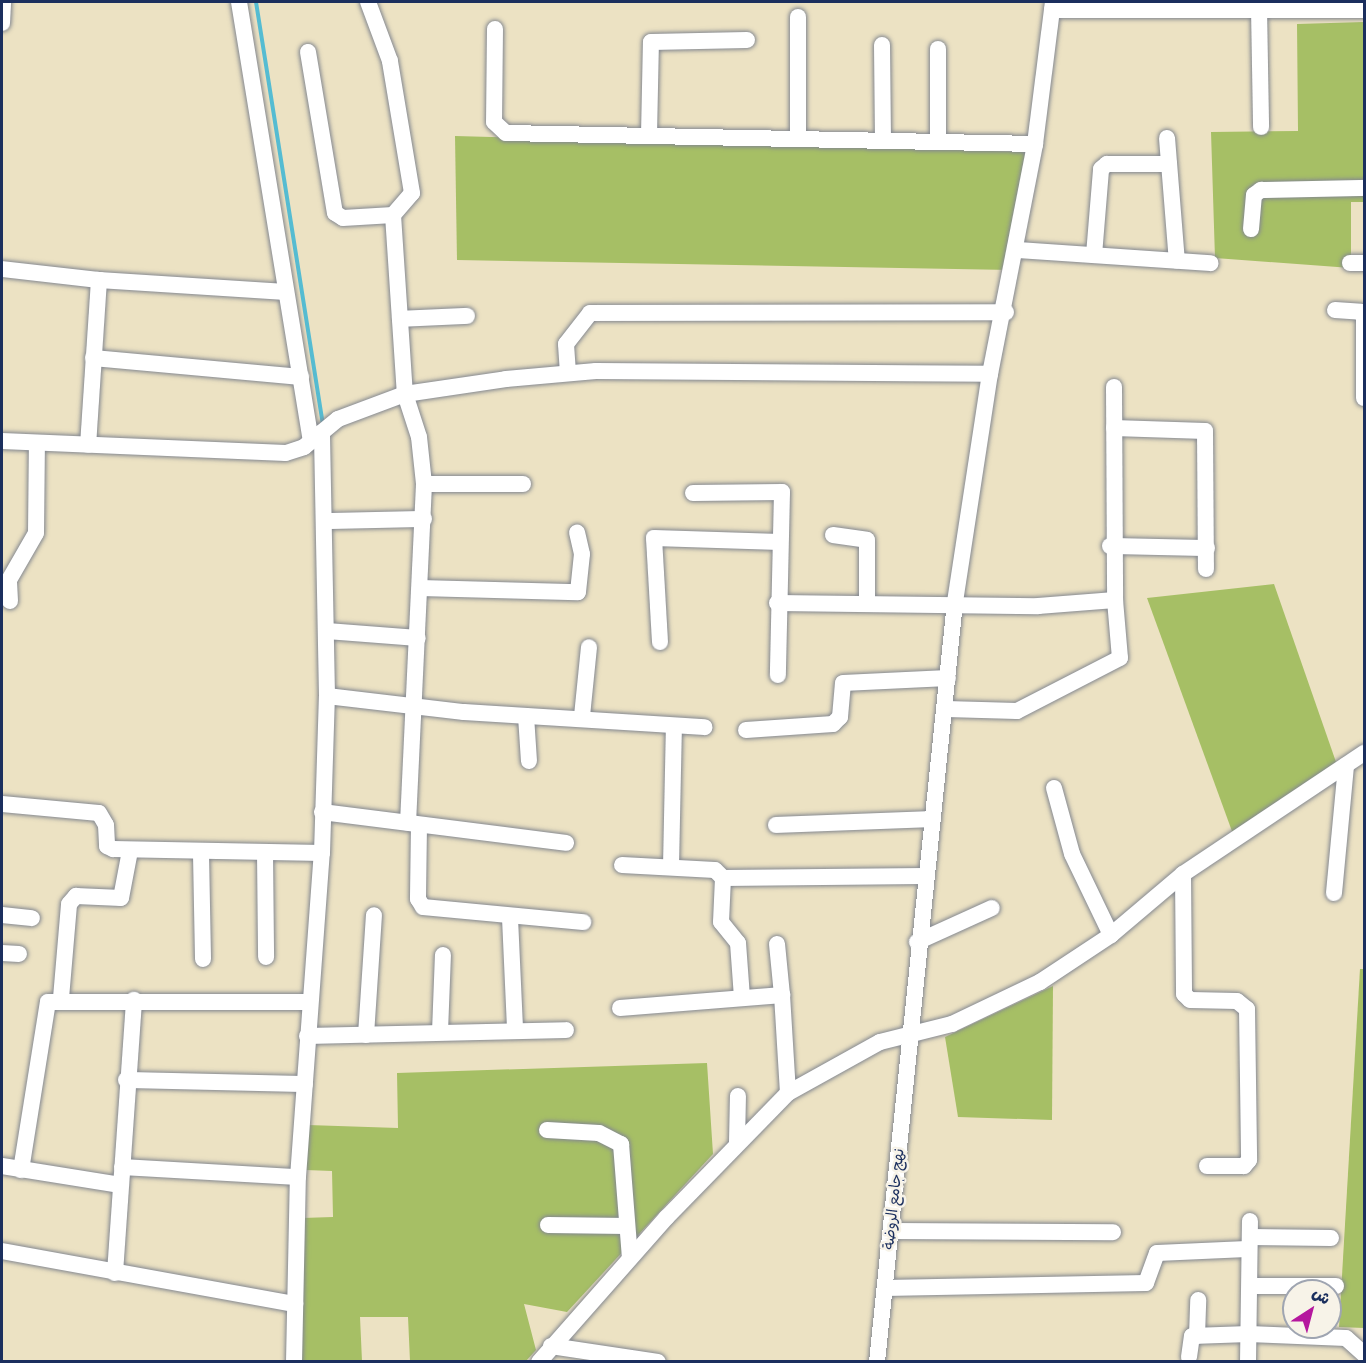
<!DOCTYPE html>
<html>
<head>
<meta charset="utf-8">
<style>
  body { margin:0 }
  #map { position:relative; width:1366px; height:1363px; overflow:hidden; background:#ece2c3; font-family:Pangolin,"Playpen Sans Arabic",sans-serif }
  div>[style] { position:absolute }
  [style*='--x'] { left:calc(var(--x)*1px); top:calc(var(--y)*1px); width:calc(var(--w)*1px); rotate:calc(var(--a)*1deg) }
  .green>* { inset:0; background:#a6bf65 }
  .stream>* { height:4px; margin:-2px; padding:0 2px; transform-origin:2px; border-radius:2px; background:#55bcd2 }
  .roads { filter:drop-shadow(0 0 2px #848890) drop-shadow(0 0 2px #848890) }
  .minor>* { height:16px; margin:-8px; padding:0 8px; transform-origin:8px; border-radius:8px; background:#fff }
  span { translate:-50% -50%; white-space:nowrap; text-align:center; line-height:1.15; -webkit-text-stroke:5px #f7f3e8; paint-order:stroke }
  .street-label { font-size:15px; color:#1b2f5e }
  .frame { position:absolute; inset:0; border:3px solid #1b2f5e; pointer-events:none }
  .north { position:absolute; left:1282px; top:1279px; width:60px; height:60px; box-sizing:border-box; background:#f7f3e8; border:2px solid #9fa5b1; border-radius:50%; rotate:36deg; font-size:16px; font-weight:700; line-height:24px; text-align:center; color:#1b2f5e }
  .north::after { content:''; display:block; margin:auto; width:21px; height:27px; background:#b5179e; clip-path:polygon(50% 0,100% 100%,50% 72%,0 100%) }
</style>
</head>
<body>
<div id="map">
  <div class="green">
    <i style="clip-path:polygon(1364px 22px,1364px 202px,1351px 202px,1351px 268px,1215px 258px,1211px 132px,1298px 131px,1297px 24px)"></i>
    <i style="clip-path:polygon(455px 136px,1031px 152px,1011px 270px,457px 260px)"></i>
    <i style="clip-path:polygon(1274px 584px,1336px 762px,1233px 834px,1147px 598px)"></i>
    <i style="clip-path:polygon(1360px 969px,1364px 969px,1364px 1328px,1339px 1327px)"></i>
    <i style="clip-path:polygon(1053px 986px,1052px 1120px,958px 1117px,945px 1037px)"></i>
    <i style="clip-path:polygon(707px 1063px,713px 1154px,567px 1312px,524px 1304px,536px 1350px,526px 1361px,410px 1361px,408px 1317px,360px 1317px,362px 1361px,300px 1362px,302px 1218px,333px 1217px,332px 1171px,306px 1170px,308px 1125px,398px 1128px,397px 1073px)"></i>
  </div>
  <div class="stream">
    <i style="--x:256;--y:2;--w:426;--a:81"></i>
  </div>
  <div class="roads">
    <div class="minor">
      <i style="--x:239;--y:2;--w:445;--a:80.7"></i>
      <i style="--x:1259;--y:8;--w:119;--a:89"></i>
      <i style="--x:1052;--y:10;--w:312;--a:0"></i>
      <i style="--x:2;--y:23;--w:21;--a:-87"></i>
      <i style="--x:495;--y:29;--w:93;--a:90.6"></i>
      <i style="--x:494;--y:122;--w:16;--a:43"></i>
      <i style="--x:506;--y:133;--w:529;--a:1.19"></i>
      <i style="--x:882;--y:45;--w:93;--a:89.4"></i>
      <i style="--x:938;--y:49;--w:91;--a:90"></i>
      <i style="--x:308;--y:52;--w:163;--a:80.5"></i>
      <i style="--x:335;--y:213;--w:9;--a:32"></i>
      <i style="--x:343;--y:218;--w:50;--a:-3.4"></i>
      <i style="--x:393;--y:215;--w:29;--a:-49"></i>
      <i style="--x:412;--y:193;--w:134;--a:-99.5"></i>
      <i style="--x:390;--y:61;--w:63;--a:-110.4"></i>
      <i style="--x:649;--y:135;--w:93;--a:-88.8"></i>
      <i style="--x:651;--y:42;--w:96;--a:-1.2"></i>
      <i style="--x:798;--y:135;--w:118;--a:-90"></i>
      <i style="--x:1167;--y:138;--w:123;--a:85.4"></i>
      <i style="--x:393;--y:215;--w:179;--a:86.2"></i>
      <i style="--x:405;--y:394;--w:45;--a:72"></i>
      <i style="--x:419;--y:437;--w:47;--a:83.9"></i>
      <i style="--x:424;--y:484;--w:339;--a:92.7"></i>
      <i style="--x:1251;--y:229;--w:34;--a:-85"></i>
      <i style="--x:1254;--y:195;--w:9;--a:-36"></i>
      <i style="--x:1261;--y:190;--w:103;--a:-1.1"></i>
      <i style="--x:1018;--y:250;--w:193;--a:3.9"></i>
      <i style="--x:1094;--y:255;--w:86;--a:-85.3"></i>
      <i style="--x:1101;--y:169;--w:8;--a:-40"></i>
      <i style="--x:1107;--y:164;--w:62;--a:0"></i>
      <i style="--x:1350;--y:263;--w:14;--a:0"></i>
      <i style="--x:2;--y:269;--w:98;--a:6.5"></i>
      <i style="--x:99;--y:280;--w:165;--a:93.8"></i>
      <i style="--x:99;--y:280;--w:187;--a:3.7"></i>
      <i style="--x:1335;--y:310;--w:26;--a:4"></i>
      <i style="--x:1361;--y:312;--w:7;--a:63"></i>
      <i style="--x:1364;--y:318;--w:80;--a:90"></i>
      <i style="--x:400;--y:319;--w:67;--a:-2.6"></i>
      <i style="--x:93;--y:358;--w:209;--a:5.2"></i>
      <i style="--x:568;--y:373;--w:29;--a:-94"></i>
      <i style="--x:566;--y:344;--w:39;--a:-52"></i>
      <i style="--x:590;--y:313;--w:416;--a:-0.1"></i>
      <i style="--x:1114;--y:387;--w:213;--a:89.7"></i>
      <i style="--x:1114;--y:428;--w:91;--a:1.9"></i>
      <i style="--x:1205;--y:431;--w:138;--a:89.6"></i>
      <i style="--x:2;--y:441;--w:284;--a:2.4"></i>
      <i style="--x:286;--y:453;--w:19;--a:-18"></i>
      <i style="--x:304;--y:447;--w:44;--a:-39.5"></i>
      <i style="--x:338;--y:419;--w:72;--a:-20.5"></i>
      <i style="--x:405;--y:394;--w:102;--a:-8.4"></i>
      <i style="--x:506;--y:379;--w:90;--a:-5.1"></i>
      <i style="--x:596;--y:371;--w:394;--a:0.4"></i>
      <i style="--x:424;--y:484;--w:99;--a:0"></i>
      <i style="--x:693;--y:493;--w:89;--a:-0.6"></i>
      <i style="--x:782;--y:492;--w:183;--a:91.3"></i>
      <i style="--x:327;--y:521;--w:97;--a:-1.2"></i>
      <i style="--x:833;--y:535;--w:34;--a:8"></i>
      <i style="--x:867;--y:540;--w:60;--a:90"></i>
      <i style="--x:1110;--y:546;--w:97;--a:1.2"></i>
      <i style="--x:420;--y:588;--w:158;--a:1.5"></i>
      <i style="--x:578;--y:592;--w:38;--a:-84"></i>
      <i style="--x:582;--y:554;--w:22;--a:-103"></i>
      <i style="--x:10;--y:601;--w:21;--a:-93"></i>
      <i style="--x:9;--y:580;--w:54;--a:-60.1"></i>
      <i style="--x:36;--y:533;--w:90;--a:-89.4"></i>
      <i style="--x:777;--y:603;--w:261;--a:0.7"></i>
      <i style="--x:1038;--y:606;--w:77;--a:-4.5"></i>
      <i style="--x:1115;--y:600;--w:58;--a:85.1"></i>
      <i style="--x:1120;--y:658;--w:116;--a:152.8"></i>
      <i style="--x:1017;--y:711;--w:71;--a:-178.4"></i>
      <i style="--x:327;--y:631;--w:91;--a:4.4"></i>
      <i style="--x:660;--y:642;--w:104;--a:-93.3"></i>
      <i style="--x:654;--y:538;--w:126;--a:1.8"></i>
      <i style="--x:327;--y:696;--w:138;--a:6.7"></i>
      <i style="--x:464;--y:712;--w:241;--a:3.6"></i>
      <i style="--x:526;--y:716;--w:45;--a:86.2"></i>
      <i style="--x:582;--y:716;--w:69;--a:-84.2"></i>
      <i style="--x:746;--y:730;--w:87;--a:-3.9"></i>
      <i style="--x:833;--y:724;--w:10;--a:-45"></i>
      <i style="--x:840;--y:717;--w:34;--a:-85"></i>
      <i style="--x:843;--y:683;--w:105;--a:-2.7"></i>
      <i style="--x:1054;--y:788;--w:68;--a:74.7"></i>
      <i style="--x:1072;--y:854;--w:90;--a:64.3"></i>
      <i style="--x:2;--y:804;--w:97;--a:5.3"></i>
      <i style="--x:99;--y:813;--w:14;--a:60"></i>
      <i style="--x:106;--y:825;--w:21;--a:87"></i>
      <i style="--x:107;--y:846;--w:7;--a:27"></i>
      <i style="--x:113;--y:849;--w:209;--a:1.1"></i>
      <i style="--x:322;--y:812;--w:246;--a:7.2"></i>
      <i style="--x:419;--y:825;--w:74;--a:90.8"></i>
      <i style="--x:418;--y:899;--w:9;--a:58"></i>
      <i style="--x:423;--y:907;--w:161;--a:5.4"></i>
      <i style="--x:776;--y:825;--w:156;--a:-2.2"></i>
      <i style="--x:265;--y:853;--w:104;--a:89.4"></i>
      <i style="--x:201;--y:854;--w:105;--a:88.9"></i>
      <i style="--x:622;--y:865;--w:93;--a:3.1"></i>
      <i style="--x:715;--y:870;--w:11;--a:45"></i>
      <i style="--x:723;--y:878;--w:201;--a:-0.6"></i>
      <i style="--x:671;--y:866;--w:139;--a:-88.8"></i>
      <i style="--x:1183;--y:874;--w:120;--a:89.5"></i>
      <i style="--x:1184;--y:994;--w:8;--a:45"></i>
      <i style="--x:1190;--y:1000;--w:47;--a:1.2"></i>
      <i style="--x:1237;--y:1001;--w:13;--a:39"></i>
      <i style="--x:1247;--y:1009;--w:151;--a:89.2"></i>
      <i style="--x:1249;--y:1160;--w:8;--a:130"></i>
      <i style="--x:1244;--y:1166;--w:37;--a:180"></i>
      <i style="--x:723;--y:878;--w:44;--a:92.6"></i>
      <i style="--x:721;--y:922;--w:27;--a:51"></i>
      <i style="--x:738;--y:943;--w:54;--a:85.8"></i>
      <i style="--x:1334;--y:893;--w:128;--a:-84.6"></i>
      <i style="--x:2;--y:915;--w:30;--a:6"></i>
      <i style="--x:510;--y:918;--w:112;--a:87.4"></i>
      <i style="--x:917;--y:942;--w:82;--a:-24.4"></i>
      <i style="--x:777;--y:944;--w:51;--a:84.4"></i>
      <i style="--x:2;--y:953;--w:17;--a:3"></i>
      <i style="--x:61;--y:998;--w:94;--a:-85.1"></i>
      <i style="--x:69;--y:904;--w:11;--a:-49"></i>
      <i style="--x:76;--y:896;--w:45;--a:2.5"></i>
      <i style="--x:121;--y:898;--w:48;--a:-79.2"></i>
      <i style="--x:620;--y:1008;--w:163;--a:-4.6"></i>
      <i style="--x:782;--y:995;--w:98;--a:86.5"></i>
      <i style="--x:440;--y:1032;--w:77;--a:-87.8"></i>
      <i style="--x:366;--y:1035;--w:120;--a:-86.2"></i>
      <i style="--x:307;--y:1036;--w:259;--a:-1.3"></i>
      <i style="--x:126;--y:1080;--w:179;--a:1.3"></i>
      <i style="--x:547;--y:1130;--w:52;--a:3.3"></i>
      <i style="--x:599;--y:1133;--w:25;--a:27"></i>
      <i style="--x:621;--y:1144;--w:114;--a:85.5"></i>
      <i style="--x:737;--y:1142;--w:46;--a:-88.8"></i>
      <i style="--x:2;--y:1166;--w:120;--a:9.1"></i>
      <i style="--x:122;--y:1167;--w:176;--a:3.3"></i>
      <i style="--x:21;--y:1170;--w:170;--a:-80.9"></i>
      <i style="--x:48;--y:1002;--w:262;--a:0"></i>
      <i style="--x:548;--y:1225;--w:79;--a:0.7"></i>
      <i style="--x:891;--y:1231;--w:222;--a:0.3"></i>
      <i style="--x:1250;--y:1237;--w:81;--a:0.7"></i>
      <i style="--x:2;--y:1251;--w:298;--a:10.3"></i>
      <i style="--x:115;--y:1273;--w:274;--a:-86"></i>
      <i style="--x:1251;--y:1286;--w:85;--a:0"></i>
      <i style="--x:885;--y:1288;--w:261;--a:-1.1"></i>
      <i style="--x:1146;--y:1283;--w:32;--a:-70"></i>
      <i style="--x:1157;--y:1253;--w:90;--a:-2.5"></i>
      <i style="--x:1197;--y:1336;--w:36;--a:-88"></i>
      <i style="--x:551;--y:1346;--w:108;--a:8.5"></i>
      <i style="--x:1189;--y:1357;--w:21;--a:-82"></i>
      <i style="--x:1192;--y:1336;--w:57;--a:-2"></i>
      <i style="--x:1249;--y:1334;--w:97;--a:2.4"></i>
      <i style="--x:1346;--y:1338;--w:24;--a:42"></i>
      <i style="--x:294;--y:1362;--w:185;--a:-88.8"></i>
      <i style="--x:298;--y:1177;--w:325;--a:-85.8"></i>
      <i style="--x:322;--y:853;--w:157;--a:-88.2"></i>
      <i style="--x:327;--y:696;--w:264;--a:-91.1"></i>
      <i style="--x:539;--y:1362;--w:193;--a:-48.6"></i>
      <i style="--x:667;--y:1217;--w:173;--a:-45.7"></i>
      <i style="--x:788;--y:1093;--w:105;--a:-29"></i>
      <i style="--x:880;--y:1042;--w:74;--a:-14"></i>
      <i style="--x:952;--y:1024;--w:98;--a:-25.5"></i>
      <i style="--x:1040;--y:982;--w:85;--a:-33.5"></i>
      <i style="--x:1111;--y:935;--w:94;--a:-40.3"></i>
      <i style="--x:1183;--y:874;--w:218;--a:-33.8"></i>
      <i style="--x:877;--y:1362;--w:764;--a:-84.14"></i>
      <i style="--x:955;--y:602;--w:231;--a:-81.3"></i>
      <i style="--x:990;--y:374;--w:234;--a:-78.9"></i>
      <i style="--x:1035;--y:144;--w:143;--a:-82.8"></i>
      <i style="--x:1248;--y:1362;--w:141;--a:-89.2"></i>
    </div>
  </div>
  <div class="street-label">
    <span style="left:894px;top:1199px;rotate:-84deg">نهج جامع الروضة</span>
  </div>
  <div class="frame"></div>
  <div class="north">ش</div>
</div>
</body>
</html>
